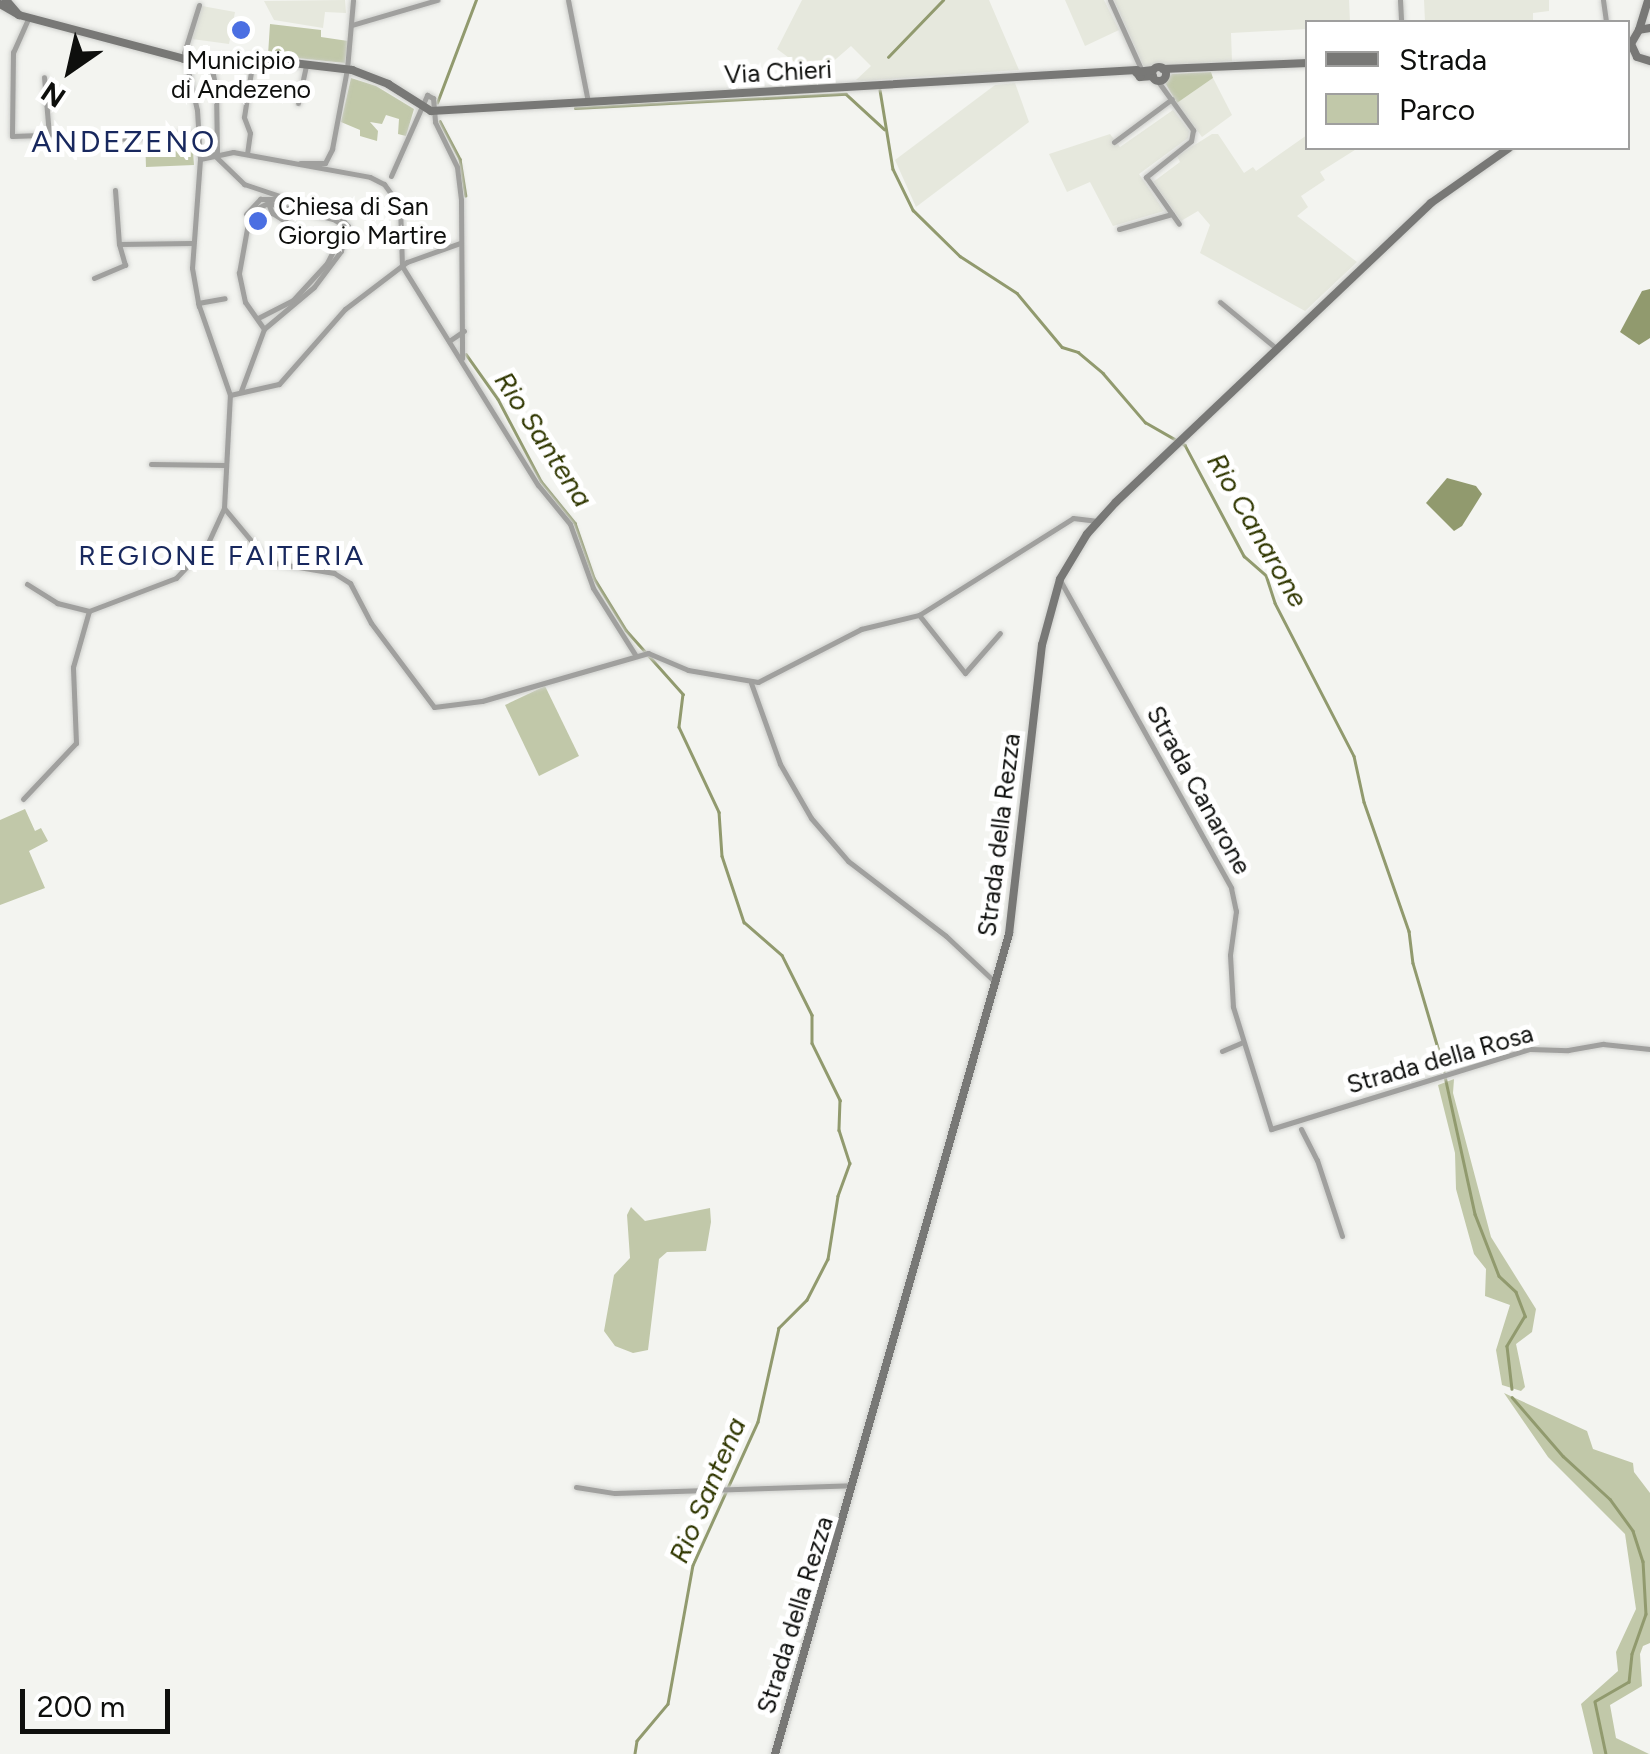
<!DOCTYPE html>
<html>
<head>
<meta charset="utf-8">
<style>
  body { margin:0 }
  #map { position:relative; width:1650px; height:1754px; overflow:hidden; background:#f3f4f0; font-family:Figtree,sans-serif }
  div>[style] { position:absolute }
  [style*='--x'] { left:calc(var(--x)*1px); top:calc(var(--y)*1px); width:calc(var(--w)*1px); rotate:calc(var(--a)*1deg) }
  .built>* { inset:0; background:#e6e8dd }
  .green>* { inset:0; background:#c1c8a9 }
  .water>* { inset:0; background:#919a6e }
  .stream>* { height:2.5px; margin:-1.25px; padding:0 1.25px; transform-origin:1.25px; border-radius:1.25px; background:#919a6e }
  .roads { filter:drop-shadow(0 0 2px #cecfcc) drop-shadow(0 0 2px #cecfcc) }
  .street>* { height:5px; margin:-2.5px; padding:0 2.5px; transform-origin:2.5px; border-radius:2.5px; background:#a0a09e }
  .secondary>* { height:8px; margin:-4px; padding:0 4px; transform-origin:4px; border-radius:4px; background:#787876 }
  .secondary>.ring { margin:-4px; padding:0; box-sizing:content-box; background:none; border:8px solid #787876; border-radius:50% }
  .dots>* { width:28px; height:28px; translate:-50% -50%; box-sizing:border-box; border:5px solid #fff; border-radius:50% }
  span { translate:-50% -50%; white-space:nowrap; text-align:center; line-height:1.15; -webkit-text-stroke:10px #fff; paint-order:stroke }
  .poi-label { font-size:25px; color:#0e0f0d }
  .left { translate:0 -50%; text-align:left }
  .street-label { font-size:25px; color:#0e0f0d }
  .water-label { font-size:28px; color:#303700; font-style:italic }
  .neighbourhood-label { font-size:28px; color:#18285e; letter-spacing:2.5px }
  .quarter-label { font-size:30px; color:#18285e; letter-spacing:2.5px }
  .legend { position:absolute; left:1305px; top:20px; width:325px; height:130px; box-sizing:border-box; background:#fff; border:2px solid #9f9f9e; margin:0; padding:12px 18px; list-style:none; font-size:30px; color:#0e0f0d }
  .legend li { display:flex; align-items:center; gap:20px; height:50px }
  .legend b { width:50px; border:2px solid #9f9f9e }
  .north { position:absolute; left:20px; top:20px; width:100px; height:100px; -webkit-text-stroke:8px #fff; paint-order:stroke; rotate:214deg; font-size:28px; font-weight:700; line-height:40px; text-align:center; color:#0e0f0d }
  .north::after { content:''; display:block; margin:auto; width:35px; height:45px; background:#0e0f0d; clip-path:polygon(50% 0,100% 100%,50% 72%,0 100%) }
  .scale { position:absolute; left:20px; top:1689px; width:150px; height:45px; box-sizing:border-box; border:5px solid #0e0f0d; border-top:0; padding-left:12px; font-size:30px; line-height:35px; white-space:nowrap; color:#0e0f0d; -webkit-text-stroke:8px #fff; paint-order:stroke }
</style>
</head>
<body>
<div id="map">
  <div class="built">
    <i style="clip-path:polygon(345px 0,346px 13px,325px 12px,323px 28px,274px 20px,264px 1px)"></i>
    <i style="clip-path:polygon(802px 0,989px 0,1019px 70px,862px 81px,856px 80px,871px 66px,851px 46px,815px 77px,777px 49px)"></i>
    <i style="clip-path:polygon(1065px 0,1104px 0,1119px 30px,1085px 46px)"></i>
    <i style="clip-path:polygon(1114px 0,1349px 0,1350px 22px,1308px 22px,1307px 29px,1231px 33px,1232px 61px,1144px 67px)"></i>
    <i style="clip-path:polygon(1424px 0,1549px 0,1549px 11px,1533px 13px,1533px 22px,1425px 22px)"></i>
    <i style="clip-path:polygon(202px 6px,235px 12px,229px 44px,192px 39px)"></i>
    <i style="clip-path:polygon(1213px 78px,1232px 115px,1202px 137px,1177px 103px)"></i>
    <i style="clip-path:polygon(1015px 83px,1029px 122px,916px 207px,895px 160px,995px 85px)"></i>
    <i style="clip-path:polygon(1173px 110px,1189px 131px,1188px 138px,1139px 174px,1164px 211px,1113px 226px,1090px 182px,1067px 192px,1049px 154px,1110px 134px,1120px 147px)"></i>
    <i style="clip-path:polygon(1212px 134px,1218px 134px,1244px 173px,1253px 167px,1256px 171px,1307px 135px,1308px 148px,1358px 148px,1320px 172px,1325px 180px,1301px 196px,1308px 207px,1297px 216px,1357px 262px,1305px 311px,1200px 253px,1210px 225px,1198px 211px,1181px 221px,1153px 182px,1180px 162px,1177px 156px)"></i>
  </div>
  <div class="green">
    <i style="clip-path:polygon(270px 24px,321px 30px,321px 37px,348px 41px,345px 63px,268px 55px)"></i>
    <i style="clip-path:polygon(1211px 72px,1213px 78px,1177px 103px,1164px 81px,1172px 74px)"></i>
    <i style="clip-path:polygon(351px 78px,376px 86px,414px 109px,406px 136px,398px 134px,399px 119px,386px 115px,382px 124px,370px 122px,378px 131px,377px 141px,360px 136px,360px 130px,341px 122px)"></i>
    <i style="clip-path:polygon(192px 136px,194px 165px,146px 167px,145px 138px)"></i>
    <i style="clip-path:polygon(545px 686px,579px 756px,539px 776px,505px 705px)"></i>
    <i style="clip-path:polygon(25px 809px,35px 831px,41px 828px,48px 841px,29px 851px,45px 888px,0 905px,0 820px)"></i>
    <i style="clip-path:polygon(1454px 1079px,1453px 1093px,1491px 1237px,1536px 1309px,1532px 1332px,1516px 1344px,1525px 1387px,1521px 1391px,1502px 1385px,1496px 1350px,1510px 1305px,1485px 1296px,1486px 1269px,1474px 1254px,1456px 1189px,1455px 1153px,1438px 1085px)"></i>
    <i style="clip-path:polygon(631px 1207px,645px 1221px,710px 1208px,711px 1222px,706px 1251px,667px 1252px,659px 1259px,648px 1350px,633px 1353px,615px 1346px,604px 1331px,614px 1275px,630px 1258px,627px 1215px)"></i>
    <i style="clip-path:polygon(1504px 1393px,1587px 1431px,1593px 1449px,1633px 1463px,1634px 1472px,1650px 1493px,1650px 1643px,1643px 1646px,1640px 1654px,1642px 1686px,1610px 1705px,1616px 1738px,1649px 1754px,1593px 1754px,1581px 1704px,1618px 1671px,1616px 1652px,1636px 1609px,1625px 1534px,1548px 1457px)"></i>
  </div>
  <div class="water">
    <i style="clip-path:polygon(1650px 289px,1650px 338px,1639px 345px,1620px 332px,1642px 291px)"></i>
    <i style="clip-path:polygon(1447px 478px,1476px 486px,1482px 494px,1462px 526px,1454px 531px,1426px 503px)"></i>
  </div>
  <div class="stream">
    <i style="--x:888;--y:57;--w:79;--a:-46"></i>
    <i style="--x:880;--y:90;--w:80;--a:80.7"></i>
    <i style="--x:893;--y:169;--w:46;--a:64"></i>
    <i style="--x:913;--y:210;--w:66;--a:44.4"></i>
    <i style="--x:960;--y:256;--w:68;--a:33"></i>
    <i style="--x:1017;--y:293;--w:70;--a:50.2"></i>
    <i style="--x:1062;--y:347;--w:17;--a:17"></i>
    <i style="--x:1078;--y:352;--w:33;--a:40"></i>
    <i style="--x:1103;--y:373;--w:65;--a:49.4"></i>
    <i style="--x:1145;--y:422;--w:46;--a:29.9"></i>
    <i style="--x:1185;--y:445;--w:126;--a:62"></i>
    <i style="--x:1244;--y:556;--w:29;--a:41"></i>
    <i style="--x:1266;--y:575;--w:29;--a:72"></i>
    <i style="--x:1275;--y:603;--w:172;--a:62.7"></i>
    <i style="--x:1354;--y:756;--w:47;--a:77.7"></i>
    <i style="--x:1364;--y:802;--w:137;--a:70.8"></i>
    <i style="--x:1409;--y:931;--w:32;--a:83"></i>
    <i style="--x:1413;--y:963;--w:99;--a:73.6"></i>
    <i style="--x:1441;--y:1058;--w:160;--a:77.7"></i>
    <i style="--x:1475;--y:1214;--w:66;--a:68.8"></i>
    <i style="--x:1499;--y:1276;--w:23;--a:43"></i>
    <i style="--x:1516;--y:1292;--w:26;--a:69"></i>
    <i style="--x:1525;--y:1316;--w:35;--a:121"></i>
    <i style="--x:1507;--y:1346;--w:43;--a:83.4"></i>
    <i style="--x:437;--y:103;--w:110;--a:-69.3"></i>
    <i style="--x:575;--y:108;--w:271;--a:-3"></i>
    <i style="--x:846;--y:94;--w:52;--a:42.6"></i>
    <i style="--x:440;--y:121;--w:43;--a:62.2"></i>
    <i style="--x:460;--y:159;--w:37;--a:81"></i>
    <i style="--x:466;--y:354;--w:55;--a:54.6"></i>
    <i style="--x:498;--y:399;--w:93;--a:62.3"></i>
    <i style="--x:541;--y:481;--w:54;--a:51"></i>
    <i style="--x:575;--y:523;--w:58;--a:70.9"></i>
    <i style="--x:594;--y:578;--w:61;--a:58.4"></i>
    <i style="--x:626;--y:630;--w:86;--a:48.3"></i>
    <i style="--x:683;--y:694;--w:33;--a:97"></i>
    <i style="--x:679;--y:727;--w:94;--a:64.8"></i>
    <i style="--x:719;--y:812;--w:44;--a:86.1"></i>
    <i style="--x:722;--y:856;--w:70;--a:71.6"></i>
    <i style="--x:744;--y:922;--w:50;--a:41"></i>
    <i style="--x:782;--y:955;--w:67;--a:63.4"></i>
    <i style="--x:812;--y:1015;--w:28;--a:90"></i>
    <i style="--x:812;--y:1043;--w:64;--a:63.8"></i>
    <i style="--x:840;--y:1100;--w:30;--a:92"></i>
    <i style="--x:839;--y:1130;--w:35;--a:72"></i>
    <i style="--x:850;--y:1163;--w:35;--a:110"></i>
    <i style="--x:838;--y:1196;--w:64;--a:99"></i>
    <i style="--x:828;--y:1259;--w:46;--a:117.1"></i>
    <i style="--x:807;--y:1300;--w:40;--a:135"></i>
    <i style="--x:779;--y:1328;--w:96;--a:102.6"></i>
    <i style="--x:758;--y:1422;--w:157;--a:114.4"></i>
    <i style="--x:693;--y:1565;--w:141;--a:100.2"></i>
    <i style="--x:668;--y:1704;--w:48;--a:130"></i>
    <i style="--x:637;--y:1741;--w:13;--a:99"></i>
    <i style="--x:1512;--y:1397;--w:78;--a:49.2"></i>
    <i style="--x:1563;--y:1456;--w:64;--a:42.5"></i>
    <i style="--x:1610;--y:1499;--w:39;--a:54"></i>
    <i style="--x:1633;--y:1531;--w:32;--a:72"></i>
    <i style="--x:1643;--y:1561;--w:53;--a:86.8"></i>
    <i style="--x:1646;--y:1614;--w:42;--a:109.3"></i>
    <i style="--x:1632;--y:1654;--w:28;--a:96"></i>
    <i style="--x:1629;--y:1682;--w:39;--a:150"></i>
    <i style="--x:1595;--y:1702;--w:53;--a:78.1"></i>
  </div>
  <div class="roads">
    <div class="street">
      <i style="--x:568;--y:0;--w:104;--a:78.9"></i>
      <i style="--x:1110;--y:0;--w:76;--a:65.8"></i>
      <i style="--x:1400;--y:0;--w:22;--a:87"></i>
      <i style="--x:1603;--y:0;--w:22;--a:82"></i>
      <i style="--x:199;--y:5;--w:50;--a:107.4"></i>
      <i style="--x:184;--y:53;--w:58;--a:77.2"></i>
      <i style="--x:197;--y:110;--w:49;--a:86.5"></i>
      <i style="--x:200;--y:159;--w:109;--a:94.2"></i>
      <i style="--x:192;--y:268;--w:39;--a:80"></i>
      <i style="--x:199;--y:306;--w:94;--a:70.8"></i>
      <i style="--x:28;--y:19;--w:36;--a:114"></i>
      <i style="--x:13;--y:52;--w:84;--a:90.7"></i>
      <i style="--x:12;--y:136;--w:37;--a:-2"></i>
      <i style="--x:49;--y:135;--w:58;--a:-94.9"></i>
      <i style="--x:352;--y:25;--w:89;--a:-16.4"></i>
      <i style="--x:210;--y:59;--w:31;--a:79"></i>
      <i style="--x:216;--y:89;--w:63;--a:89.1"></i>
      <i style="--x:1157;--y:80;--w:62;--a:54.2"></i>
      <i style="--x:1193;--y:130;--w:11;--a:100"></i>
      <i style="--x:1191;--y:141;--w:58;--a:141.3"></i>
      <i style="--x:1146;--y:177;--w:57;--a:54.9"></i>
      <i style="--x:298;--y:103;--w:40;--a:-78"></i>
      <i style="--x:117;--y:139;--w:81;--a:-4.2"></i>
      <i style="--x:1114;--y:142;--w:72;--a:-36.6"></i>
      <i style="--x:212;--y:153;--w:45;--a:44.1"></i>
      <i style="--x:244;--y:184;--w:100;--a:18.6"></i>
      <i style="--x:339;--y:216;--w:13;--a:48"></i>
      <i style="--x:348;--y:226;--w:26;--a:106"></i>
      <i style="--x:341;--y:251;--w:45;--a:126.9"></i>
      <i style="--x:314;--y:287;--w:65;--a:140"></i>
      <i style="--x:264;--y:329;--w:66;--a:110.4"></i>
      <i style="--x:247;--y:154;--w:21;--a:-82"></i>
      <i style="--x:250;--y:133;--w:17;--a:-111"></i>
      <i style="--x:244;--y:117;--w:59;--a:-81.2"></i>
      <i style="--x:200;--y:159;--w:34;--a:-12"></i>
      <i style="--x:233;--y:152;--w:139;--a:10.3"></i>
      <i style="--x:370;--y:177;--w:16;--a:27"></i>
      <i style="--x:384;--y:184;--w:27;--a:54"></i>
      <i style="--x:400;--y:206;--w:60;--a:88.1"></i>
      <i style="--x:300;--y:163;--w:25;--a:0"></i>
      <i style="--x:325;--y:163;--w:16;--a:-63"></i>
      <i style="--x:332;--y:149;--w:81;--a:-79.4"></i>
      <i style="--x:347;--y:69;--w:69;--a:-85"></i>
      <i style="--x:391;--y:176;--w:89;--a:-66"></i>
      <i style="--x:427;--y:95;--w:7;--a:27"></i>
      <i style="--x:433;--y:98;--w:24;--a:85"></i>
      <i style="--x:435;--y:122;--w:50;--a:63.9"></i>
      <i style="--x:457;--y:167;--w:33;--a:83"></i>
      <i style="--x:461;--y:200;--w:158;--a:89.6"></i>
      <i style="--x:115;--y:190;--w:54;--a:85.8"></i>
      <i style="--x:268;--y:203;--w:11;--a:68"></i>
      <i style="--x:272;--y:213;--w:22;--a:32"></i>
      <i style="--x:291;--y:225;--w:14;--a:82"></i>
      <i style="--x:246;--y:214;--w:21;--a:-47"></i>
      <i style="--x:260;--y:199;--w:26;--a:0"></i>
      <i style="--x:1119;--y:229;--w:55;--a:-15.8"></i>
      <i style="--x:402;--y:266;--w:258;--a:58.2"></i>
      <i style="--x:538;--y:485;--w:50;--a:50.6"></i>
      <i style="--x:570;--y:524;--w:68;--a:70.2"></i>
      <i style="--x:593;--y:588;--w:80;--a:57.7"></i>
      <i style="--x:94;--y:278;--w:34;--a:-23"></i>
      <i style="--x:125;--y:265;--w:22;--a:-106"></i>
      <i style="--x:119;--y:244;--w:73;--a:-0.8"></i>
      <i style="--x:1220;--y:302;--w:74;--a:39.5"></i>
      <i style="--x:198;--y:303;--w:27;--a:-10"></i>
      <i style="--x:258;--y:318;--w:39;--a:-27"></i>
      <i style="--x:293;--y:300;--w:50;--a:-47.4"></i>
      <i style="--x:327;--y:263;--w:31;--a:-63"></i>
      <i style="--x:341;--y:235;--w:11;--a:-90"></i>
      <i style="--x:341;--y:224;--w:9;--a:-148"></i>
      <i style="--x:333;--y:219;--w:67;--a:-166.2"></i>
      <i style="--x:264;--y:329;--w:33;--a:-125"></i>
      <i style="--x:245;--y:302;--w:30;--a:-102"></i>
      <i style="--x:239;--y:273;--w:62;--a:-79.8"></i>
      <i style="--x:250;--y:212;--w:20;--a:-27"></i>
      <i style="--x:449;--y:341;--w:18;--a:-34"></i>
      <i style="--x:230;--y:395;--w:50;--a:-12.7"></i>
      <i style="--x:279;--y:384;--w:100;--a:-48.7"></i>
      <i style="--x:345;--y:309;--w:78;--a:-37.2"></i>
      <i style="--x:407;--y:262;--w:56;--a:-19.7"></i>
      <i style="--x:151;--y:464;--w:74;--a:0.8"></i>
      <i style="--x:224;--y:508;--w:70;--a:50.2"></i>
      <i style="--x:269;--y:562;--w:66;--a:9.6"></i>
      <i style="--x:334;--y:573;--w:19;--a:32"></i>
      <i style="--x:350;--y:583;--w:45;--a:62.3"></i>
      <i style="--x:371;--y:623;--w:105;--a:53.1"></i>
      <i style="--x:434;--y:707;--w:48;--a:-7.1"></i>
      <i style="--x:482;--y:701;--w:173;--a:-16.1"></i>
      <i style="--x:648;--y:653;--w:43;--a:23"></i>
      <i style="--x:688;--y:670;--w:71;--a:9.7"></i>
      <i style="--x:758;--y:682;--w:116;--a:-27.2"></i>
      <i style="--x:861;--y:629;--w:60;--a:-13.6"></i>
      <i style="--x:919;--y:615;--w:182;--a:-32.2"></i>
      <i style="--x:1073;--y:518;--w:25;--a:7"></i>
      <i style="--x:1061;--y:582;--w:350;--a:60.9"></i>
      <i style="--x:1231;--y:888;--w:24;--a:78"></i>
      <i style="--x:1236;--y:911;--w:44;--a:97.8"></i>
      <i style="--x:1230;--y:955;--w:52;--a:86.7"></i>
      <i style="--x:1233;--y:1007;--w:128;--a:72.7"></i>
      <i style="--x:1271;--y:1129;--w:271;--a:-17.2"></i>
      <i style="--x:1530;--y:1049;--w:38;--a:2"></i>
      <i style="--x:1568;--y:1050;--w:36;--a:-10"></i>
      <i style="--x:1603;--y:1044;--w:47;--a:6.1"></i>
      <i style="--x:27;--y:584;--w:36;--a:32"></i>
      <i style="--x:57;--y:603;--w:33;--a:14"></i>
      <i style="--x:919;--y:615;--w:74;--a:51.6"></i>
      <i style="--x:965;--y:673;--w:53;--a:-48.8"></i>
      <i style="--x:751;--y:683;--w:86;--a:70.3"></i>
      <i style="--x:780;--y:764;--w:62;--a:60.1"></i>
      <i style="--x:811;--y:818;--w:57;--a:49.3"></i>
      <i style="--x:848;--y:861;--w:123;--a:37.4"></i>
      <i style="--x:946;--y:936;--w:69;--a:43.2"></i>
      <i style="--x:23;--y:799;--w:77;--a:-46.6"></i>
      <i style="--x:76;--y:743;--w:76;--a:-92.3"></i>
      <i style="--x:73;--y:667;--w:58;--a:-74.1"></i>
      <i style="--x:89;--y:611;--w:93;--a:-20.8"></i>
      <i style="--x:176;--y:578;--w:45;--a:-46.8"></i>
      <i style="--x:207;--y:545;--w:41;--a:-65.3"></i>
      <i style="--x:224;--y:508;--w:113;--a:-87"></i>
      <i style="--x:1222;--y:1051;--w:21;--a:-23"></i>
      <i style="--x:1301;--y:1129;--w:35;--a:63"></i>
      <i style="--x:1317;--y:1160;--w:80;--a:71.8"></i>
      <i style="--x:576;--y:1487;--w:39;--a:9"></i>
      <i style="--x:615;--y:1493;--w:237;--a:-1.9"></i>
    </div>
    <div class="secondary">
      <i style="--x:0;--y:4;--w:22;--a:30"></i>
      <i style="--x:19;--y:15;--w:20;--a:-131"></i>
      <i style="--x:19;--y:15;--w:171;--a:14.9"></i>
      <i style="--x:184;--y:59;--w:83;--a:0.7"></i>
      <i style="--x:267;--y:60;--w:86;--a:6.7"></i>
      <i style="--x:352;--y:70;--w:39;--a:21"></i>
      <i style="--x:388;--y:84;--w:51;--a:32.1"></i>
      <i style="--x:431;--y:111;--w:707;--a:-3.32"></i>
      <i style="--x:1650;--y:28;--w:11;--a:170"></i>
      <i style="--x:1639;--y:30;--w:16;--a:120"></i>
      <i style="--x:1631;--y:44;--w:14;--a:65"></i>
      <i style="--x:1637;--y:57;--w:14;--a:17"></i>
      <i style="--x:1639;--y:30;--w:31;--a:-73"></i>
      <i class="ring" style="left:1152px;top:67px;width:6px;height:6px"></i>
      <i style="--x:1163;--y:69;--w:145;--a:-2.4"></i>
      <i style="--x:1153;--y:76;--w:13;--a:176"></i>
      <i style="--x:1140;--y:77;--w:6;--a:-129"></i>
      <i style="--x:1136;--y:72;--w:17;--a:-7"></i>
      <i style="--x:775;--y:1754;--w:853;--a:-74.07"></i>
      <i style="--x:1009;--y:934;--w:291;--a:-83.5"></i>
      <i style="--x:1042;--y:645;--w:68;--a:-74.7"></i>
      <i style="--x:1060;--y:579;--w:52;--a:-59"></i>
      <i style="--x:1087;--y:534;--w:43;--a:-47.8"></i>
      <i style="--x:1116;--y:502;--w:434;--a:-43.5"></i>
      <i style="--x:1431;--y:203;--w:95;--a:-35.2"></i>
    </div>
  </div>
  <div class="dots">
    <i style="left:241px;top:30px;background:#4b6fe2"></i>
    <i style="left:258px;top:221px;background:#4b6fe2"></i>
  </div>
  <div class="poi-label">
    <span style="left:241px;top:75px">Municipio<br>di Andezeno</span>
    <span class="left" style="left:278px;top:221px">Chiesa di San<br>Giorgio Martire</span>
  </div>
  <div class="street-label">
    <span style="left:778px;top:72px;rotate:-3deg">Via Chieri</span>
    <span style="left:1199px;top:790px;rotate:61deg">Strada Canarone</span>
    <span style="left:999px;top:835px;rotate:-83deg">Strada della Rezza</span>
    <span style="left:1440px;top:1059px;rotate:-16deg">Strada della Rosa</span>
    <span style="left:795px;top:1615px;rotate:-73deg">Strada della Rezza</span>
  </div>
  <div class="water-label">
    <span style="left:544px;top:439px;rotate:57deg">Rio Santena</span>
    <span style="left:1258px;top:530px;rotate:60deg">Rio Canarone</span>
    <span style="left:707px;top:1490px;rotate:-67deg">Rio Santena</span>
  </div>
  <div class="neighbourhood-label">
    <span style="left:222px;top:555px">REGIONE FAITERIA</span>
  </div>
  <div class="quarter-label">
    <span style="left:124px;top:142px">ANDEZENO</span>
  </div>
  <ul class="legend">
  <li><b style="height:12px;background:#787876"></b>Strada</li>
  <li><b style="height:28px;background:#c1c8a9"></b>Parco</li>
  </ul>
  <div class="north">N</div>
  <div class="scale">200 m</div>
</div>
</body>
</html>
